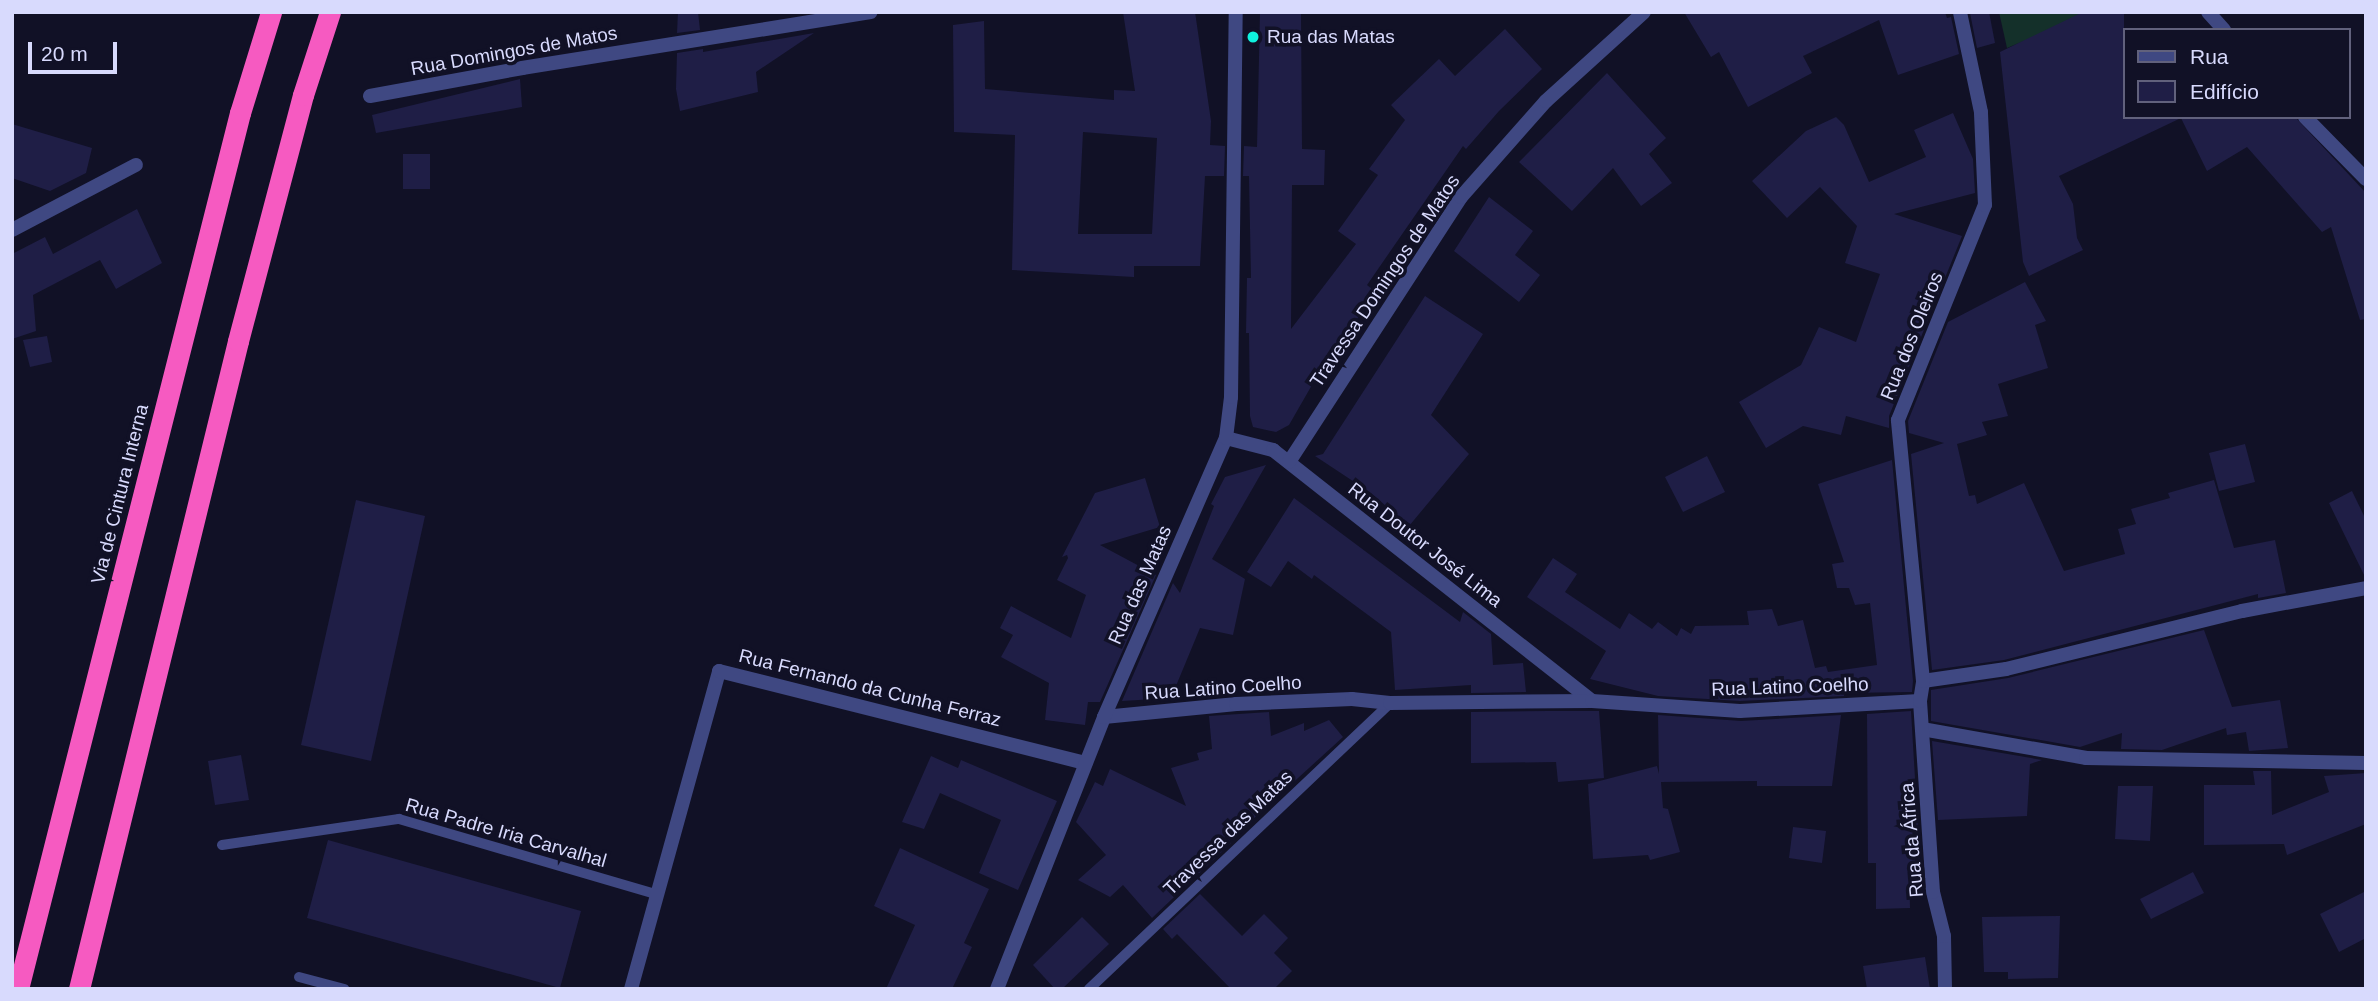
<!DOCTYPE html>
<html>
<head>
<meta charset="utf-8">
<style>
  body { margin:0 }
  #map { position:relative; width:2378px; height:1001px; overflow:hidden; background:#111126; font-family:Helvetica,sans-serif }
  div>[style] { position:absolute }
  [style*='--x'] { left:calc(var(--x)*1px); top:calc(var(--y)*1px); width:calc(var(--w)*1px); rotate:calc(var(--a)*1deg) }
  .green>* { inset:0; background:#14302a }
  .building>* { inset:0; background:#1f1e46 }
  .lane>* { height:10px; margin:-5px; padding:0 5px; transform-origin:5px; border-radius:5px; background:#3f4882 }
  .street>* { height:14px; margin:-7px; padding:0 7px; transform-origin:7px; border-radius:7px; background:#3f4882 }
  .highway>* { height:21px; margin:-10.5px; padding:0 10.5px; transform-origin:10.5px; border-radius:10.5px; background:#f65ac1 }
  .dots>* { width:19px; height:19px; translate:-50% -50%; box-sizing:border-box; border:4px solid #111126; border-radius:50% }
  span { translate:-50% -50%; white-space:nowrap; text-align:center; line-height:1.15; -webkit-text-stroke:7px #111126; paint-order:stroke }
  .poi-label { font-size:19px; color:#d8dafd }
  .left { translate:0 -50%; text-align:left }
  .street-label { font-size:19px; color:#d8dafd }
  .frame { position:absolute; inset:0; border:14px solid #d8dafd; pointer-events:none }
  .legend { position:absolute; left:2123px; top:28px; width:228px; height:91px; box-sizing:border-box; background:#111126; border:2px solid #61617c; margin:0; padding:9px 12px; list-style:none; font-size:21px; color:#d8dafd }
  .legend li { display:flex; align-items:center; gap:14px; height:35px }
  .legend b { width:35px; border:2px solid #61617c }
  .scale { position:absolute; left:28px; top:42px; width:89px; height:32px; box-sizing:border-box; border:4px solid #d8dafd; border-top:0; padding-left:9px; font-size:21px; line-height:24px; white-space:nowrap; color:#d8dafd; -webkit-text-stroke:5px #111126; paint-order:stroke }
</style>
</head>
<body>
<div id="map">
  <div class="green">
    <i style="clip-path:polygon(1999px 12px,2093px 12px,2007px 48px)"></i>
  </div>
  <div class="building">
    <i style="clip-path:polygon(678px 12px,698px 12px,700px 30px,677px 33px)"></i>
    <i style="clip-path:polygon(evenodd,1123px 12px,1195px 12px,1211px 121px,1210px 145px,1225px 146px,1224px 176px,1205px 176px,1200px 266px,1134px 266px,1134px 277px,1012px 270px,1015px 135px,954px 132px,953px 25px,984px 21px,985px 89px,1114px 100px,1114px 90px,1135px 91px,1123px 12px,1083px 132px,1157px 138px,1152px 234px,1078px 234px,1083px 132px)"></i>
    <i style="clip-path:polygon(1260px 12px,1301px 12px,1302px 149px,1325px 150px,1324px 185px,1292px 185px,1291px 329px,1356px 244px,1338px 231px,1378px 175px,1369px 169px,1405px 120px,1391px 105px,1439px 59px,1455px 76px,1505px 29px,1542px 69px,1499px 111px,1466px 149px,1463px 146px,1367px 285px,1377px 293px,1313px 376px,1316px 378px,1289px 425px,1276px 432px,1253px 427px,1250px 416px,1249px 333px,1246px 333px,1247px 278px,1251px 278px,1249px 176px,1243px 176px,1244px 146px,1257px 147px)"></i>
    <i style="clip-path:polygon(1684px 12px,1945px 12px,1947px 18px,1951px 17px,1959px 54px,1898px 75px,1879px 20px,1803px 56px,1812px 73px,1748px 107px,1719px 52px,1711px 57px)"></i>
    <i style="clip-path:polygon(1989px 12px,1995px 43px,1977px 48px,1970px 13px)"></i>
    <i style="clip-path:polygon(2083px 12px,2124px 12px,2124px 117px,2295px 117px,2366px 193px,2366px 319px,2360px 320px,2331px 227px,2322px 232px,2247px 147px,2207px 171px,2181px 118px,2059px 176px,2073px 204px,2077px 238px,2083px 250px,2029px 276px,2023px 262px,2000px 52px)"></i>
    <i style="clip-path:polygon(814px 33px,756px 72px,758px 92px,680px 111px,676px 89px,677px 53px,703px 49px,703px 52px)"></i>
    <i style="clip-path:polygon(1607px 73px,1666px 138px,1649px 154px,1672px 183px,1641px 206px,1613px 168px,1572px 211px,1519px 162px)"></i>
    <i style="clip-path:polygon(520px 79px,522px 107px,376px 133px,372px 115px)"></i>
    <i style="clip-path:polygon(1953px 113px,1973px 159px,1975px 193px,1894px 214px,1962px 236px,1889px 416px,1889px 428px,1846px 416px,1841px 435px,1803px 426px,1766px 448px,1739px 402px,1801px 365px,1819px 327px,1856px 342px,1880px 274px,1845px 263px,1857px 226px,1820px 187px,1787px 218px,1752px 181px,1806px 131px,1836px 117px,1844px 125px,1869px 182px,1926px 157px,1914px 130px)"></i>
    <i style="clip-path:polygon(12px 124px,92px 148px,86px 173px,50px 191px,12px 178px)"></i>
    <i style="clip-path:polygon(403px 154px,430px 154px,430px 189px,403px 189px)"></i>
    <i style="clip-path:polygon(1489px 197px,1533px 231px,1515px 255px,1540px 275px,1519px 302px,1454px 251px)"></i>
    <i style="clip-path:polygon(137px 209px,162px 263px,116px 289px,100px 260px,33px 295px,36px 331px,12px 339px,12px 254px,45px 237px,53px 254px)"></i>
    <i style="clip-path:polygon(2025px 282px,2046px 321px,2035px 325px,2048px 368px,1998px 384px,2008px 416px,1982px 422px,1987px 435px,1957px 444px,1969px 496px,1975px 495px,1977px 504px,2024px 483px,2064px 571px,2125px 554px,2118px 529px,2136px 524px,2131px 509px,2170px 498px,2168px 493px,2214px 480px,2234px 548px,2275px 540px,2286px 593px,2258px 598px,2258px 594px,2004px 660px,1932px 670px,1911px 454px,1944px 443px,1909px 433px,1908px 421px,1948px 322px)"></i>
    <i style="clip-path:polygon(1425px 296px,1483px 334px,1431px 415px,1469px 454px,1409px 526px,1371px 493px,1315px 456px,1323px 454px)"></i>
    <i style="clip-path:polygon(47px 336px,52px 362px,30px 367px,23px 340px)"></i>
    <i style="clip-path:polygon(2245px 444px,2255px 482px,2219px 491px,2209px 453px)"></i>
    <i style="clip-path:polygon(1707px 456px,1725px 492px,1683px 512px,1665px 477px)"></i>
    <i style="clip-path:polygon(1892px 460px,1913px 681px,1912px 692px,1844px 693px,1844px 696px,1740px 701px,1658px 696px,1590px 679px,1606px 651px,1527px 597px,1553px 558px,1577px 574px,1565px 592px,1620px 629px,1629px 613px,1652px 629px,1658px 622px,1677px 636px,1681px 628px,1691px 634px,1695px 626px,1749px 625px,1747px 611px,1772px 609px,1778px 626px,1803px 620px,1815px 668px,1826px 666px,1828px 672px,1877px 665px,1870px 603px,1855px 605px,1849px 588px,1837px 588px,1832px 564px,1844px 562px,1818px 484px)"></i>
    <i style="clip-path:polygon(1266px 465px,1212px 559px,1245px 579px,1233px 635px,1200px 628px,1171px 698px,1122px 701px,1173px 583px,1180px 593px,1214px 506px,1211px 504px,1225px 477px)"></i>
    <i style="clip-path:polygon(1145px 478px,1160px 527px,1100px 545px,1156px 575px,1100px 702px,1088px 702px,1085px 725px,1045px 720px,1049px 683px,1001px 657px,1013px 635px,1000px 628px,1011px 606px,1071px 638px,1086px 595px,1057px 580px,1068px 558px,1067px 555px,1062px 557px,1095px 493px)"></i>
    <i style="clip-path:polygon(2352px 491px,2366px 520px,2366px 579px,2329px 503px)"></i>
    <i style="clip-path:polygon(1294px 498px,1460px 622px,1463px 612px,1491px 634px,1493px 665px,1523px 663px,1526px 692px,1471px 693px,1471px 685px,1395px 690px,1391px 632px,1314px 575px,1312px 579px,1288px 561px,1271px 587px,1247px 572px)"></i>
    <i style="clip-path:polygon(356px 500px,425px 516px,371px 761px,301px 745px)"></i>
    <i style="clip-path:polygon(2204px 630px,2232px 707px,2280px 700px,2288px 748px,2249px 751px,2246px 732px,2227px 735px,2226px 728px,2162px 750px,2121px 749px,2122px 733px,2080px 747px,1931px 721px,1931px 690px,2008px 678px)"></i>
    <i style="clip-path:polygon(1549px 711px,1599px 711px,1604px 778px,1558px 782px,1556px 762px,1471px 763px,1471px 712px)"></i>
    <i style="clip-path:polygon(1911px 711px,1920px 863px,1909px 863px,1910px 908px,1876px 909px,1876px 863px,1868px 863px,1867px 714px)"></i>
    <i style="clip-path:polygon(1269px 712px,1271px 736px,1304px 723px,1304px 731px,1329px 720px,1343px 737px,1229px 841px,1231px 843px,1152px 918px,1123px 885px,1110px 897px,1078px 880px,1106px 855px,1076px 822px,1095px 782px,1103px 786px,1110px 769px,1186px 806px,1171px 768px,1199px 760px,1197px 753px,1212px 749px,1209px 716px)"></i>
    <i style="clip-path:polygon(1658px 715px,1741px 721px,1841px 715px,1832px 786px,1757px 786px,1757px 781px,1661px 782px,1663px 808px,1668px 809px,1680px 852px,1650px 860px,1648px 855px,1593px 859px,1588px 784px,1657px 766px,1659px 774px)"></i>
    <i style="clip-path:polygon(1932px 741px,2042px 760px,2030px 764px,2027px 816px,1938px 820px)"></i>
    <i style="clip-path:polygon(241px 755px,249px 800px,215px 805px,208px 761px)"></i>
    <i style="clip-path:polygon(931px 756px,958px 768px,961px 760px,1057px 801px,1018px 890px,979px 873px,1001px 820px,940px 793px,924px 829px,902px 822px)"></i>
    <i style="clip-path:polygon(2253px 771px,2271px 771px,2272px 815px,2329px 792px,2324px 776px,2366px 773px,2366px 824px,2287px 855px,2284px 844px,2204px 845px,2204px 785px,2255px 785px)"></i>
    <i style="clip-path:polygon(2118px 786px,2153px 786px,2150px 841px,2115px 839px)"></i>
    <i style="clip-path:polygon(1793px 827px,1826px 831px,1822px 863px,1789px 858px)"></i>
    <i style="clip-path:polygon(328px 840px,581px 911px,560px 988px,307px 918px)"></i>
    <i style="clip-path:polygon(900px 848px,989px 889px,964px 943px,972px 947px,952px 989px,886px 989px,915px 925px,874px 906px)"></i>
    <i style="clip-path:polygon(2193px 872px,2204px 893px,2151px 919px,2140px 899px)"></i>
    <i style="clip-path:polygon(2366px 891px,2366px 938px,2339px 952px,2320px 914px)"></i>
    <i style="clip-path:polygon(1200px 894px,1242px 936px,1264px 914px,1288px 938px,1274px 953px,1292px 971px,1274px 989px,1231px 989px,1177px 934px,1172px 939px,1163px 929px)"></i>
    <i style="clip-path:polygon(2060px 916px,2058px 978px,2008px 979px,2008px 972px,1984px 972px,1982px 917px)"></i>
    <i style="clip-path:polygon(1082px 917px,1109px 944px,1062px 989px,1055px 989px,1033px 965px)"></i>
    <i style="clip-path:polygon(1925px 957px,1930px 989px,1867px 989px,1863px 966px)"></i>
  </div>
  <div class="lane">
    <i style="--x:222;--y:845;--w:179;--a:-8.4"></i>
    <i style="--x:399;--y:819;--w:268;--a:16.3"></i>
    <i style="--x:299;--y:977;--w:47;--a:14.9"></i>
    <i style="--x:1089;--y:989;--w:415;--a:-43.5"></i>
  </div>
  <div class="street">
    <i style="--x:2208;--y:12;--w:24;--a:48"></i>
    <i style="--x:370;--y:96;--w:155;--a:-10.4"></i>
    <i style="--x:522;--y:68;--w:353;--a:-9.1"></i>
    <i style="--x:2305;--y:117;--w:87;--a:45.5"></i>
    <i style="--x:12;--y:230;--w:140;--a:-27.7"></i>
    <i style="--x:1226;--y:438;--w:49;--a:14.3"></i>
    <i style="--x:1273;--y:450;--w:406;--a:38.2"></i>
    <i style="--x:1289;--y:462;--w:316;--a:-57"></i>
    <i style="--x:1461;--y:197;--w:128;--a:-48.5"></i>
    <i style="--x:1546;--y:101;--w:132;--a:-42.2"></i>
    <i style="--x:1923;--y:681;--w:84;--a:-8.2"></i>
    <i style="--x:2006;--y:669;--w:243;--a:-13.8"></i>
    <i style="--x:2242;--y:611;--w:126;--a:-10.5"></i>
    <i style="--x:1104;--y:717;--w:133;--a:-5.6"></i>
    <i style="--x:1236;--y:704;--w:116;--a:-2.5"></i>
    <i style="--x:1352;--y:699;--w:38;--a:6"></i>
    <i style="--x:1390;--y:703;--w:202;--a:-0.6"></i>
    <i style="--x:1592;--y:701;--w:148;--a:3.9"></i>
    <i style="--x:1740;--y:711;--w:180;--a:-3.2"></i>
    <i style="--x:1922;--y:729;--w:167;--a:10"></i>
    <i style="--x:2086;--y:758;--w:280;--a:1"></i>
    <i style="--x:631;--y:989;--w:330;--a:-74.5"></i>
    <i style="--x:719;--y:671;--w:378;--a:14.1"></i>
    <i style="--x:997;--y:989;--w:292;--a:-68.5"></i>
    <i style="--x:1104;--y:717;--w:305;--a:-66.4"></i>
    <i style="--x:1226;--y:438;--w:41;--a:-83"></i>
    <i style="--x:1231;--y:397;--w:385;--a:-89.3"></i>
    <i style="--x:1945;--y:989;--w:53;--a:-91.1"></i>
    <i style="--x:1944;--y:936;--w:45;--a:-104"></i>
    <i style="--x:1933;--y:892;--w:191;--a:-93.9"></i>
    <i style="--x:1920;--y:701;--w:20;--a:-81"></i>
    <i style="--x:1923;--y:681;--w:262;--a:-95.5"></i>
    <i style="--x:1898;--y:420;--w:232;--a:-68"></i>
    <i style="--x:1985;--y:205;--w:93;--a:-92.5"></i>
    <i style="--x:1981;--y:112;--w:102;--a:-101.9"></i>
  </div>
  <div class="highway">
    <i style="--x:18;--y:989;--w:904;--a:-75.78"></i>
    <i style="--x:240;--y:113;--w:106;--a:-72.9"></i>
    <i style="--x:79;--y:989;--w:667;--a:-76.21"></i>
    <i style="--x:238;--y:341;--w:254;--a:-75.2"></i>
    <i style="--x:303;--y:95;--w:87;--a:-72"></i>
  </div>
  <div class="dots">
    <i style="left:1253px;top:37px;background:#0ff2df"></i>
  </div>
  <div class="poi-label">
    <span class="left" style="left:1267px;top:37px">Rua das Matas</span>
  </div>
  <div class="street-label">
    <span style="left:514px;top:51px;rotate:-10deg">Rua Domingos de Matos</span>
    <span style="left:1385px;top:281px;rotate:-56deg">Travessa Domingos de Matos</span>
    <span style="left:1912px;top:336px;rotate:-68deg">Rua dos Oleiros</span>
    <span style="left:120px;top:494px;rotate:-76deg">Via de Cintura Interna</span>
    <span style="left:1425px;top:545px;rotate:38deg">Rua Doutor José Lima</span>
    <span style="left:1140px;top:585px;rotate:-66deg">Rua das Matas</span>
    <span style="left:1790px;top:687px;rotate:-2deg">Rua Latino Coelho</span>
    <span style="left:870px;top:688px;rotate:14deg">Rua Fernando da Cunha Ferraz</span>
    <span style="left:1223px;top:688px;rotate:-4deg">Rua Latino Coelho</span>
    <span style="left:506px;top:833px;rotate:16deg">Rua Padre Iria Carvalhal</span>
    <span style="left:1228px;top:833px;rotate:-44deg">Travessa das Matas</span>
    <span style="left:1912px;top:840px;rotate:-95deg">Rua da África</span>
  </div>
  <div class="frame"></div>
  <ul class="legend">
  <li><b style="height:9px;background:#3f4882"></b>Rua</li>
  <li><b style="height:19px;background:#1f1e46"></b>Edifício</li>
  </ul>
  <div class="scale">20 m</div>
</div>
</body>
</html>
